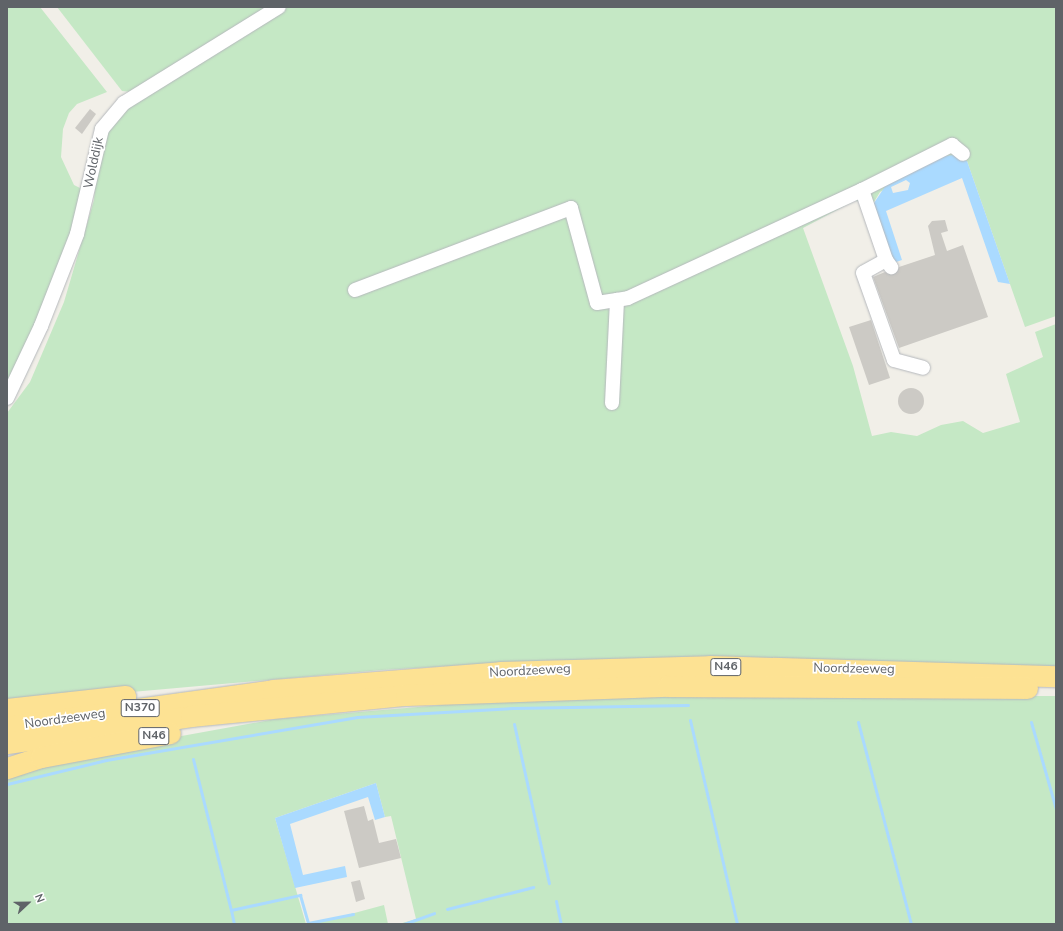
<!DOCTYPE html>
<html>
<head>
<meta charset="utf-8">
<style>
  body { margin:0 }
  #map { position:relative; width:1063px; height:931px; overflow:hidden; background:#f1efe8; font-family:"Nunito Sans",sans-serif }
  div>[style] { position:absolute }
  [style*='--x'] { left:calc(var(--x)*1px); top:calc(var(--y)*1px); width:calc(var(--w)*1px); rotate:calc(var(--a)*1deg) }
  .green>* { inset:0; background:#c5e8c5 }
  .water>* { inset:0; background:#aadaff }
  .stream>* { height:3px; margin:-1.5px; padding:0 1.5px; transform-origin:1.5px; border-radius:1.5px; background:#aadaff }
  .building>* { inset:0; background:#cccac5 }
  .round { border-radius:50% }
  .roads { filter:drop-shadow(0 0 1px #b5b8bc) drop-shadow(0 0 1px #b5b8bc) }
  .minor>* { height:14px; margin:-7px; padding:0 7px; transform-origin:7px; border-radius:7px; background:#fff }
  .highway>* { height:21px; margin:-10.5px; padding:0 10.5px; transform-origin:10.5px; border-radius:10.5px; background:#fde293 }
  span { translate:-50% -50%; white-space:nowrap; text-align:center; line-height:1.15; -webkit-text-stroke:3.5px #fff; paint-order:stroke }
  .shield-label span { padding:1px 3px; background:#fff; border:1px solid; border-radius:3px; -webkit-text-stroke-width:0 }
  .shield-label { font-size:12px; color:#5f6368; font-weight:700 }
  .street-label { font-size:13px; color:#5f6368 }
  .frame { position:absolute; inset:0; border:8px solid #5f6368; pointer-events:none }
  .north { position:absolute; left:8px; top:883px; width:40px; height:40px; -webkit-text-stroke:3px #fff; paint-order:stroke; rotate:68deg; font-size:11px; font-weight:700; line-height:16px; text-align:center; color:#5f6368 }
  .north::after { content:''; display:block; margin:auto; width:14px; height:18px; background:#5f6368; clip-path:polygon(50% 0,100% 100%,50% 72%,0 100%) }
</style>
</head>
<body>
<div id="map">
  <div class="green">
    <i style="clip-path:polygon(7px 7px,40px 7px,107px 92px,77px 104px,69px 113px,63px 129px,61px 157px,74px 185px,84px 190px,63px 259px,7px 387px)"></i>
    <i style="clip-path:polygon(57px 7px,267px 7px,132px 92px,122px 91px)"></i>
    <i style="clip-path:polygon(284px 7px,1056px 7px,1056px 316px,1025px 327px,967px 161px,944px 156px,880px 192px,874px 202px,854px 201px,803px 228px,853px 366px,872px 436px,891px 432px,917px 436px,941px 425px,963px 421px,983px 433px,1020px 422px,1006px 374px,1043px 357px,1035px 332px,1056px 324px,1056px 669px,555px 660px,382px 670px,7px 703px,7px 413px,30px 382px,64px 302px,94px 200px,97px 159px,112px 124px,136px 100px)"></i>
    <i style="clip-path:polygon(1056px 696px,1056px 924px,399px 924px,416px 919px,391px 816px,385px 817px,376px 783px,275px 818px,306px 924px,7px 924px,7px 773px,143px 743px,276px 719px,489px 701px,629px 697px)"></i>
    <i style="clip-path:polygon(384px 905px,388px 924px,309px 924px,347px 915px)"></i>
  </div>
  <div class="water">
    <i style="clip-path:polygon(evenodd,954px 155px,967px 161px,1010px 284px,998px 282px,962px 178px,886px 211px,902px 260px,893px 263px,872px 206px,888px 182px,944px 156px,954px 155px,906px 180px,910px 183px,908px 190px,893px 193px,891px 187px,906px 180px)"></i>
    <i style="clip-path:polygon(376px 783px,385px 817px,375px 820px,368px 797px,290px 824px,303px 875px,345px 866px,347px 877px,295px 888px,275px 818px)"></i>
  </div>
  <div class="stream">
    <i style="--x:690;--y:720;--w:209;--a:77"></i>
    <i style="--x:858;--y:722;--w:209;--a:75.3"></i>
    <i style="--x:1031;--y:722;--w:91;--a:74"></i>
    <i style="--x:514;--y:724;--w:163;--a:77.6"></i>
    <i style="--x:193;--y:759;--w:156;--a:75.9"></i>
    <i style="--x:7;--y:784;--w:102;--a:-13.6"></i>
    <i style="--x:106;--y:760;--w:255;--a:-9.7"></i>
    <i style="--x:357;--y:717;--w:156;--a:-3.3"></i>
    <i style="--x:513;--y:708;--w:175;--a:-1"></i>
    <i style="--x:556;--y:901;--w:24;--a:78"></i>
    <i style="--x:447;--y:909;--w:89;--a:-14.3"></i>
    <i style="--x:234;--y:924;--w:14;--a:-102"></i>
    <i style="--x:231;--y:910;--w:71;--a:-12.3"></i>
    <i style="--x:300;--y:895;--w:29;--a:74"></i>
    <i style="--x:308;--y:923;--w:46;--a:-11.3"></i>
    <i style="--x:404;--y:924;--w:32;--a:-20"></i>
  </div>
  <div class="building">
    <i style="clip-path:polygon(90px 109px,96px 114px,82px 134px,75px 128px)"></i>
    <i style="clip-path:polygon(945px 220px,948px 231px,941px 233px,947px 251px,963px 245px,988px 317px,899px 348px,873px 277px,885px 272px,892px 275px,899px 267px,935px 255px,928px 226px,932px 221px)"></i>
    <i style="clip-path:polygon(871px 320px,890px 378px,869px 385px,849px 327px)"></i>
    <i class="round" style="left:898px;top:388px;width:26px;height:26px"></i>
    <i style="clip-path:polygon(364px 806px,368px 821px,373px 819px,379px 843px,396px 839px,401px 858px,359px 868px,344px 811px)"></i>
    <i style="clip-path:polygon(360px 880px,365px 899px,356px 902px,351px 882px)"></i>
  </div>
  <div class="roads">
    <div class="minor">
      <i style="--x:862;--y:190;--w:101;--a:-26.6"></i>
      <i style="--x:952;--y:145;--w:14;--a:39"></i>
      <i style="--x:886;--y:260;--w:26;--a:151"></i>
      <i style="--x:863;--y:273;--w:92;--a:70.4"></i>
      <i style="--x:894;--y:360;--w:30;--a:15"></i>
      <i style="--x:355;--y:290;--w:231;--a:-20.8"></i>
      <i style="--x:571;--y:208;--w:98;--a:74.7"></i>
      <i style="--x:597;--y:303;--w:20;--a:-9"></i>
      <i style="--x:7;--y:398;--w:80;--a:-64.7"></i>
      <i style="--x:41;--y:326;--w:99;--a:-68.6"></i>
      <i style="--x:77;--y:234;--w:108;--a:-76.6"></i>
      <i style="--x:102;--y:129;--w:34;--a:-50"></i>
      <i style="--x:124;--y:103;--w:182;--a:-31.8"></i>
      <i style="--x:612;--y:403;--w:103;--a:-87.2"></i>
      <i style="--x:617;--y:300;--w:11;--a:-10"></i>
      <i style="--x:628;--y:298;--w:258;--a:-24.8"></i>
      <i style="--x:862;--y:190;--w:74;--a:71.1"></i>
      <i style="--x:886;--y:260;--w:9;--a:54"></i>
    </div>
    <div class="highway">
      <i style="--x:7;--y:709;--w:119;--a:-6.3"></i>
      <i style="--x:7;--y:727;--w:269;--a:-7.9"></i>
      <i style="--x:273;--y:690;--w:228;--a:-4.5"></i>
      <i style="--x:500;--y:672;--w:210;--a:-1.6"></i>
      <i style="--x:710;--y:666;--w:346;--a:1.7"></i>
      <i style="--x:7;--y:743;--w:186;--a:-8.3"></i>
      <i style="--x:191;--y:716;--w:216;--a:-5.6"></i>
      <i style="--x:406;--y:695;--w:262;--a:-2"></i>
      <i style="--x:668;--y:686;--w:359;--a:0.3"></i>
      <i style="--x:7;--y:768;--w:36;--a:-18"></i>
      <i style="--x:41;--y:757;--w:131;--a:-10.5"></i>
    </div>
  </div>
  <div class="shield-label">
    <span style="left:726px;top:667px">N46</span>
    <span style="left:140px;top:708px">N370</span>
    <span style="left:154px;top:736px">N46</span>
  </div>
  <div class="street-label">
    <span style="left:94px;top:163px;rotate:-78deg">Wolddijk</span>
    <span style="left:854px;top:669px;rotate:1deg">Noordzeeweg</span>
    <span style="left:530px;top:671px;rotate:-3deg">Noordzeeweg</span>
    <span style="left:65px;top:719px;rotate:-8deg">Noordzeeweg</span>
  </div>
  <div class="frame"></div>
  <div class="north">N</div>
</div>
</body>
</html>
